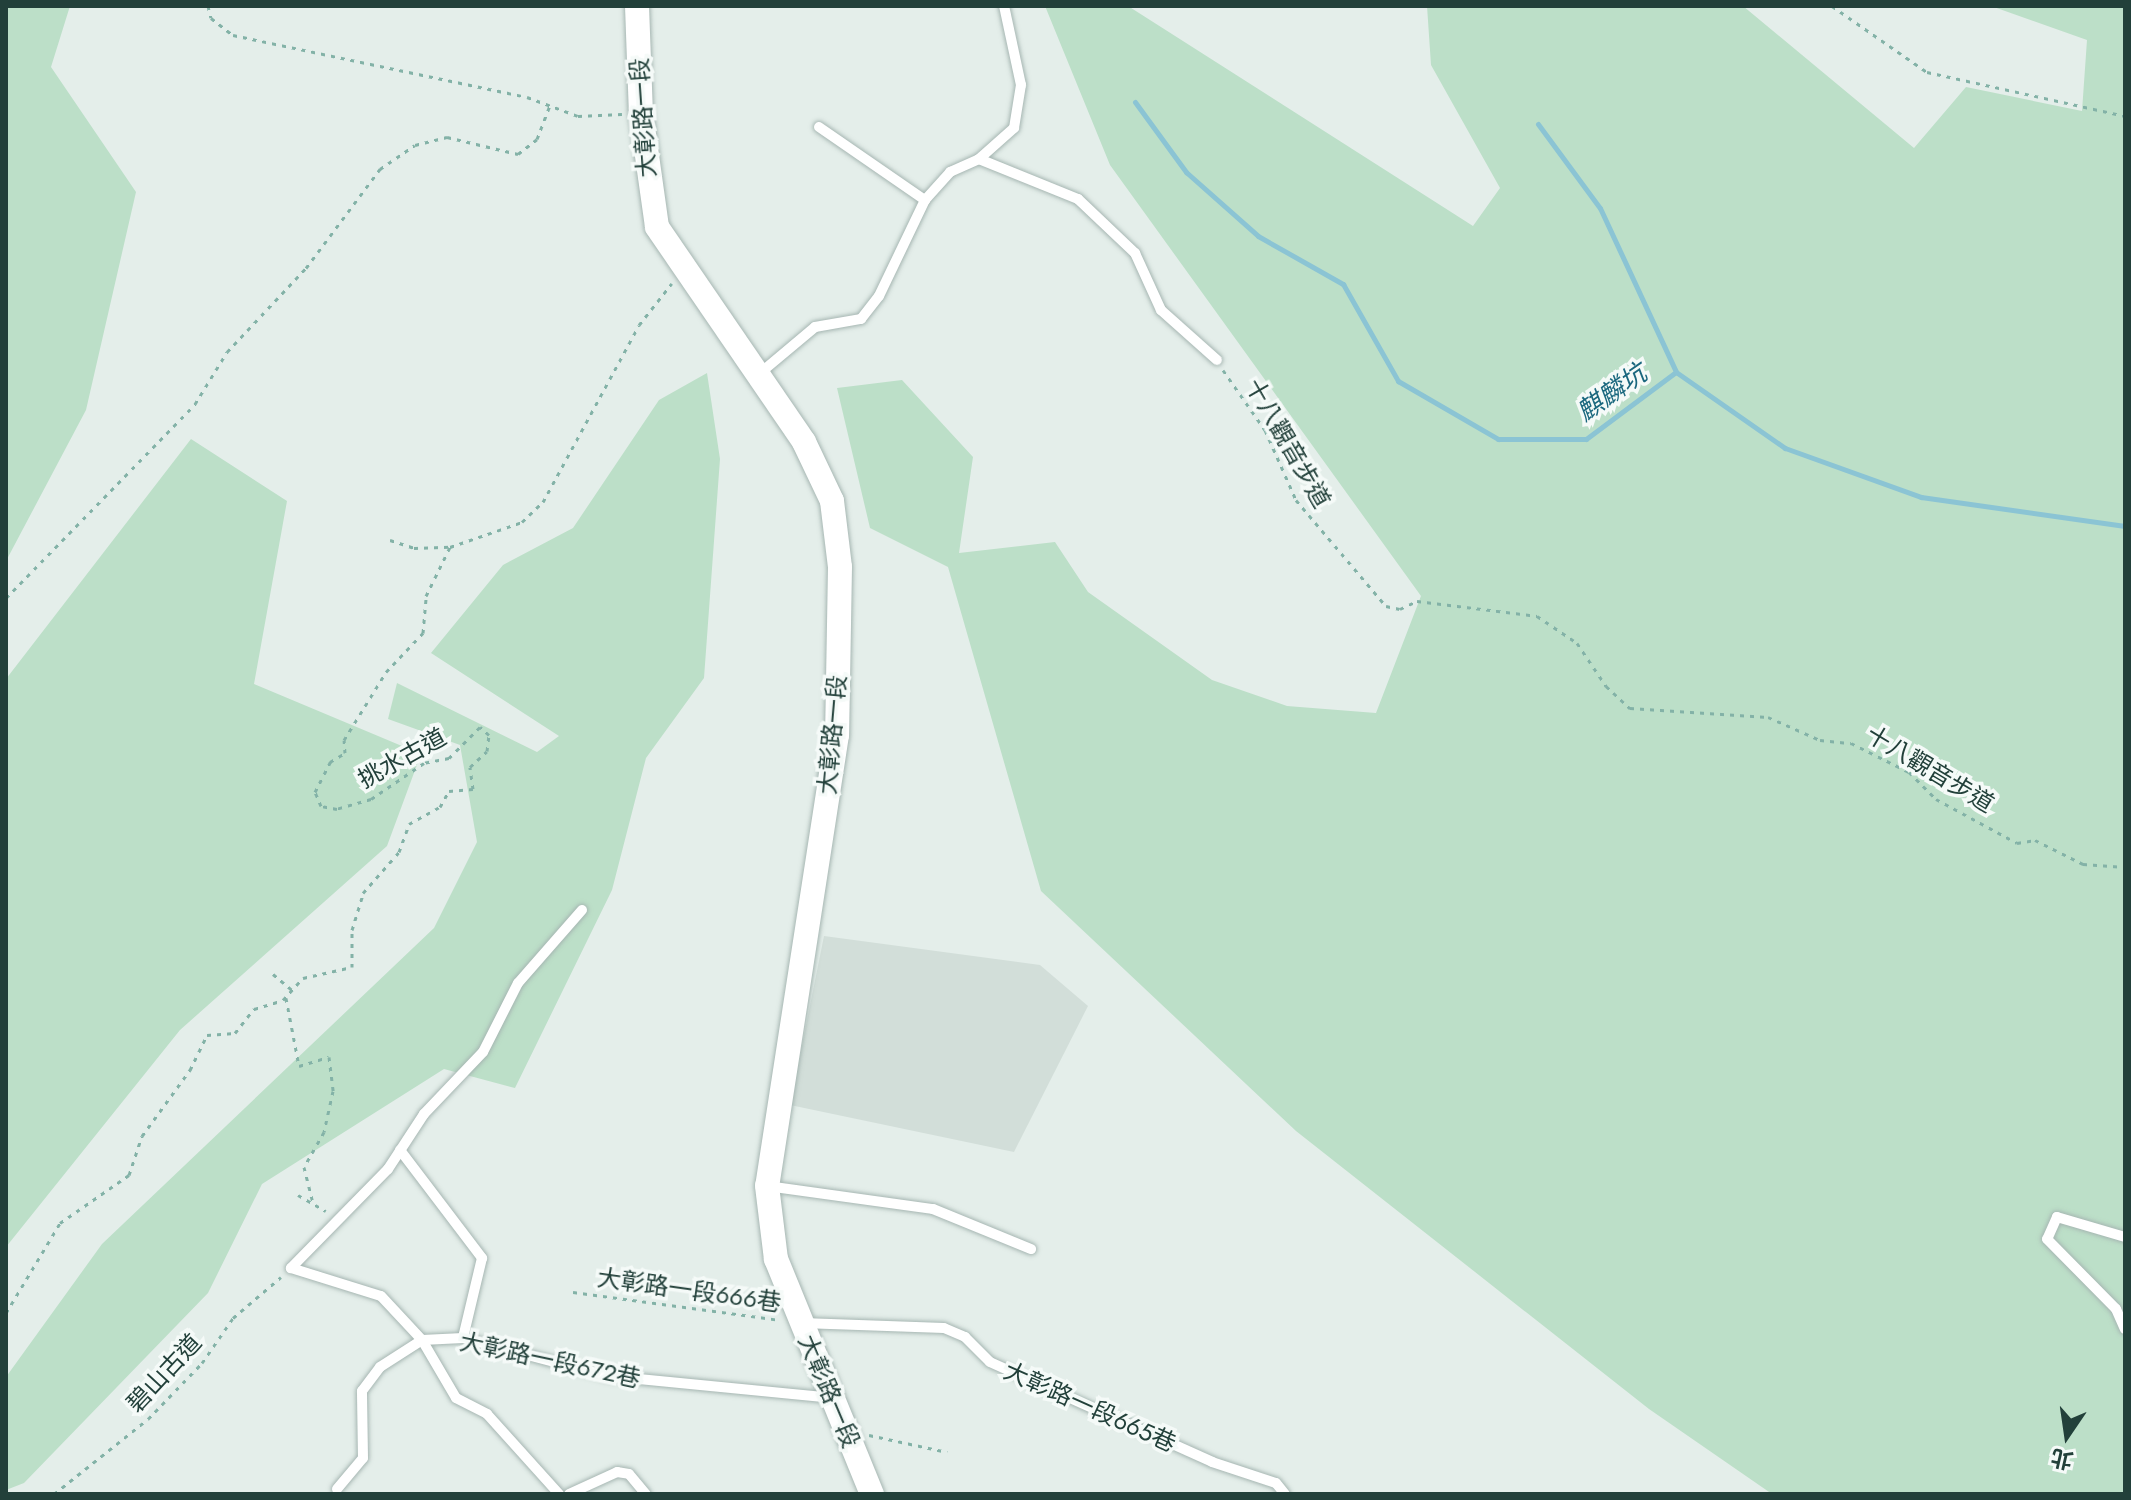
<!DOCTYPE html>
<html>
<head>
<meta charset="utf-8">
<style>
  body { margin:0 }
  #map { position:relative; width:2131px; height:1500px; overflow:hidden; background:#e4eeea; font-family:Jost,"Noto Sans TC",sans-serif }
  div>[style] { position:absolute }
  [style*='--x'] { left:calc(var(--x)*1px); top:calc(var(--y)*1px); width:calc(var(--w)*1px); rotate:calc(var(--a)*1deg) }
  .built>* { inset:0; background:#d2ded9 }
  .green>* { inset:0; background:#bcdfc8 }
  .stream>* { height:5px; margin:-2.5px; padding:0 2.5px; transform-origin:2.5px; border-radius:2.5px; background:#8bc4d4 }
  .path>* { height:3px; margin-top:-1.5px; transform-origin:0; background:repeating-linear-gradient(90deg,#83b2a7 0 4px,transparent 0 10px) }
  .roads { filter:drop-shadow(0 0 2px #a6b6b2) drop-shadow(0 0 2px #a6b6b2) }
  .service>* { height:10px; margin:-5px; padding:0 5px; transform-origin:5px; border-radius:5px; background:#fff }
  .secondary>* { height:24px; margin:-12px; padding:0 12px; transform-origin:12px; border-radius:12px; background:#fff }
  span { translate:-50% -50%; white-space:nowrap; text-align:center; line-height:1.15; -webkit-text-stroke:7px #f5faf8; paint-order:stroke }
  .street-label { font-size:24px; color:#22403a }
  .water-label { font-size:26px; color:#1a677e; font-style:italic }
  .frame { position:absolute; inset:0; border:8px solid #22403a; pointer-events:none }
  .north { position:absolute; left:2027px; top:1396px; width:80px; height:80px; -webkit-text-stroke:6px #f5faf8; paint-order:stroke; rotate:193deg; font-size:22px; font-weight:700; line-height:32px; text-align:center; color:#22403a }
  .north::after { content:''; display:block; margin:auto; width:28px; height:36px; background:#22403a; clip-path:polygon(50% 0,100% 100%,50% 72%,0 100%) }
</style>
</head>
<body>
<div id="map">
  <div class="built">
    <i style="clip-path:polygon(824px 936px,1040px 965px,1088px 1006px,1014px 1152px,790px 1105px)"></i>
  </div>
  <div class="green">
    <i style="clip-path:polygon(6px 6px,70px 6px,51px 67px,136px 192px,86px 410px,6px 561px)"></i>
    <i style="clip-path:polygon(1045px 6px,1128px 6px,1473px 226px,1500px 188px,1431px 65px,1427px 6px,1743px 6px,1914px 148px,1966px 87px,2082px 111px,2087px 40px,1991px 6px,2125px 6px,2125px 1494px,1772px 1494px,1649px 1409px,1296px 1131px,1041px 891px,948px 567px,870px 528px,837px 388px,902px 380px,973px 457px,959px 553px,1055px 542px,1088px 592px,1212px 680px,1287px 706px,1376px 713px,1421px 596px,1110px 165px)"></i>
    <i style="clip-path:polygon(707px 373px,720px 459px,704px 678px,646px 758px,612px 890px,515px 1088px,444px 1069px,262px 1184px,208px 1293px,24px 1483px,6px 1490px,6px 1377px,102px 1244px,434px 928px,477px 842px,460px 745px,388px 719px,397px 683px,537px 752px,559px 736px,431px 653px,503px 565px,573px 528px,659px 400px)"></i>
    <i style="clip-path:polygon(191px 439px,287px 501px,254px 684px,421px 754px,387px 846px,180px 1030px,6px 1247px,6px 679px)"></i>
  </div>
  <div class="stream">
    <i style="--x:1135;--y:102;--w:87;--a:53.9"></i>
    <i style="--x:1186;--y:172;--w:96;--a:41.6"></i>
    <i style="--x:1258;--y:236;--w:98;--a:29.5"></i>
    <i style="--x:1343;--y:284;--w:112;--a:60.4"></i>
    <i style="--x:1398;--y:381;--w:116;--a:30.1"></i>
    <i style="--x:1498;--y:439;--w:88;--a:0"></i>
    <i style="--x:1586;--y:439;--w:112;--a:-36.7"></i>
    <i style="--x:1676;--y:372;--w:133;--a:34.9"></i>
    <i style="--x:1785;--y:448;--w:145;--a:19.8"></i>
    <i style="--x:1921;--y:497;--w:206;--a:8.1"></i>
    <i style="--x:1538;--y:124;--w:104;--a:53.6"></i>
    <i style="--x:1600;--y:208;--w:181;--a:65.1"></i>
  </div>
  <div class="path">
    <i style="--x:208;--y:6;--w:12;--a:76"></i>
    <i style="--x:211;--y:18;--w:28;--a:38"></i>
    <i style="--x:233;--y:35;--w:300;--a:11.9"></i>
    <i style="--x:527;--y:97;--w:54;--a:20.4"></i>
    <i style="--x:578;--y:116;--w:44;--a:-2.6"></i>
    <i style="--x:1832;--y:6;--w:116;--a:34.8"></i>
    <i style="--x:1927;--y:72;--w:203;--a:12.5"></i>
    <i style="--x:1223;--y:370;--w:73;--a:55"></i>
    <i style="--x:1265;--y:430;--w:77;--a:66.1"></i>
    <i style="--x:1296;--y:500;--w:139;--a:49.7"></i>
    <i style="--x:1386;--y:606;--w:14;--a:12"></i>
    <i style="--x:1400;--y:609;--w:19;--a:-25"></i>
    <i style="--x:1417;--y:601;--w:121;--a:7.1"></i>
    <i style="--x:1537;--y:616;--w:48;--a:34"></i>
    <i style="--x:1577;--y:643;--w:52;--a:56"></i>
    <i style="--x:1606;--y:686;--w:33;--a:43"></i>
    <i style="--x:1630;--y:708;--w:138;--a:3.7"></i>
    <i style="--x:1768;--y:717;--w:57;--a:23.9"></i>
    <i style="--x:1820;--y:740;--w:31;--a:6"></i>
    <i style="--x:1851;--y:743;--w:65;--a:26.6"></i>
    <i style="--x:1909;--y:772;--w:38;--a:45"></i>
    <i style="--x:1936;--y:799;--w:92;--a:28.5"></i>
    <i style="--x:2017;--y:843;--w:18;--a:-9"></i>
    <i style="--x:2035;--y:840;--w:54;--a:26.6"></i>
    <i style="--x:2083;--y:864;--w:42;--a:4.1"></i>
    <i style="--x:390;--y:540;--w:25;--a:18"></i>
    <i style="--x:414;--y:548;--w:36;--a:-2"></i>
    <i style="--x:450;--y:547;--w:76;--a:-19.1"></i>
    <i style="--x:522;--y:522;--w:29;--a:-44"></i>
    <i style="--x:543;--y:502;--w:201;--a:-61.5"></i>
    <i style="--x:639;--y:325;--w:53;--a:-51.8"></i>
    <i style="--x:6;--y:598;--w:271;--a:-45.7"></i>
    <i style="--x:195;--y:404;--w:61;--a:-58.4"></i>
    <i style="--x:227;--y:352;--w:115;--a:-46.8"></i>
    <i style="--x:306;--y:268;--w:124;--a:-53.2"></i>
    <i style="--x:380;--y:169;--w:42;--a:-34.4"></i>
    <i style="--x:415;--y:145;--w:33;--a:-14"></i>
    <i style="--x:447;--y:137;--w:73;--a:13.5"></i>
    <i style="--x:518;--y:154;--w:24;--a:-38"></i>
    <i style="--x:537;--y:139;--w:36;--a:-69"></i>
    <i style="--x:273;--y:974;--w:25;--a:40"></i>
    <i style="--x:286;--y:998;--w:69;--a:79.2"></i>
    <i style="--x:299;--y:1066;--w:31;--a:-17"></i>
    <i style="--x:329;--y:1057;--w:34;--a:83"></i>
    <i style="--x:333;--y:1091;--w:42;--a:102.4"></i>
    <i style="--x:324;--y:1132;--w:40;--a:119.7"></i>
    <i style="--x:304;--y:1167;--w:37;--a:76"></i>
    <i style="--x:298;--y:1195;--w:32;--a:30"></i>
    <i style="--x:573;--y:1292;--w:208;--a:7.7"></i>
    <i style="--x:6;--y:1313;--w:105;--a:-59"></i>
    <i style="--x:60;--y:1223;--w:84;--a:-34.8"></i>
    <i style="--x:129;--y:1175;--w:41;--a:-71.6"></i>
    <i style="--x:142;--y:1136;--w:82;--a:-54"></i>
    <i style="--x:190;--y:1070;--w:39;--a:-64"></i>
    <i style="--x:207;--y:1035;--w:28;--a:-4"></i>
    <i style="--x:235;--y:1033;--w:31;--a:-52"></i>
    <i style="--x:254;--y:1009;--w:30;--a:-17"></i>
    <i style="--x:283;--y:1000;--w:30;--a:-48"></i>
    <i style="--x:303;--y:978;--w:50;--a:-12.7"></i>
    <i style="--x:352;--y:967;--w:37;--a:-90"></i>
    <i style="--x:352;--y:930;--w:39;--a:-73"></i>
    <i style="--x:363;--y:893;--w:55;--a:-48.7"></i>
    <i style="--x:399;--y:852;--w:30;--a:-70"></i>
    <i style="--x:409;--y:824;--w:35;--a:-29"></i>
    <i style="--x:440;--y:807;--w:18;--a:-61"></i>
    <i style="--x:449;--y:791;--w:24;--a:-5"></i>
    <i style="--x:473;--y:789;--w:22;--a:-98"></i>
    <i style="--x:470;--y:767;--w:23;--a:-43"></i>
    <i style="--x:487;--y:751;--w:16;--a:-83"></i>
    <i style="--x:489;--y:735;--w:12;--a:-138"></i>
    <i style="--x:480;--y:727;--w:44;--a:135"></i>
    <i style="--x:449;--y:758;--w:25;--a:169"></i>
    <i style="--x:424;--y:763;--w:64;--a:145.8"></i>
    <i style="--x:371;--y:799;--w:35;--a:164"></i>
    <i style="--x:337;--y:809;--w:16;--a:-169"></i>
    <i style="--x:321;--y:806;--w:15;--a:-113"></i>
    <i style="--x:315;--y:792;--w:34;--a:-63"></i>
    <i style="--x:330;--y:762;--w:17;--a:-31"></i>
    <i style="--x:345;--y:753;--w:13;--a:-94"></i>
    <i style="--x:344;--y:740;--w:80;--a:-58.3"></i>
    <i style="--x:386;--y:672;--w:54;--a:-46.5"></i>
    <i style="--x:423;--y:633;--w:37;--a:-85"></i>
    <i style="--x:426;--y:596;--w:55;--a:-63.9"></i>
    <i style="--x:869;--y:1435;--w:80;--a:12.3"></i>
    <i style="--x:54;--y:1494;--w:120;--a:-38.6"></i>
    <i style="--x:148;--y:1419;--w:78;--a:-46"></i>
    <i style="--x:202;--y:1363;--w:55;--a:-55.4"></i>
    <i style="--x:233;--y:1318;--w:63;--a:-40.5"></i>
  </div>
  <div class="roads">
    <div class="service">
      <i style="--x:819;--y:127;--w:129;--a:34.6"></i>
      <i style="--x:979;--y:159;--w:47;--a:-41.5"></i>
      <i style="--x:1014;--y:128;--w:44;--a:-80.8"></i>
      <i style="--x:1021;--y:85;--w:81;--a:-102.1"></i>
      <i style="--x:759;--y:374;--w:73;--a:-40"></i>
      <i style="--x:815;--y:327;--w:47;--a:-9.9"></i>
      <i style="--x:861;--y:319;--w:29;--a:-52"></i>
      <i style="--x:879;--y:296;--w:106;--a:-64.4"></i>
      <i style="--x:925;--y:200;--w:38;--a:-48"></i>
      <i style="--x:950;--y:172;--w:32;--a:-24"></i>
      <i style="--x:979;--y:159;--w:107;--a:22"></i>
      <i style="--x:1078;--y:199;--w:79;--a:43.5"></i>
      <i style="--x:1135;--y:253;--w:63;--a:65.5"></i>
      <i style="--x:1161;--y:310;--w:75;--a:41.8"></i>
      <i style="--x:582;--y:910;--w:97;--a:131.2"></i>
      <i style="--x:518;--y:983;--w:77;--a:116.9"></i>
      <i style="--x:483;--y:1052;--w:86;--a:133.6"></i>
      <i style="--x:424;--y:1114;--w:66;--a:123.2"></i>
      <i style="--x:388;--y:1169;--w:139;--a:134.4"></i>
      <i style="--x:291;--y:1268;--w:94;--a:17.3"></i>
      <i style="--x:381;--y:1296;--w:60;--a:47"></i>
      <i style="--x:422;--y:1340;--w:41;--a:-2.8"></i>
      <i style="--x:463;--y:1338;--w:150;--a:14.7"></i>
      <i style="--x:608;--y:1376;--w:224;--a:5.6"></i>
      <i style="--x:400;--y:1150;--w:136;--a:52.8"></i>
      <i style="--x:482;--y:1258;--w:82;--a:103.4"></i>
      <i style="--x:767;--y:1186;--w:168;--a:7.9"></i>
      <i style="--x:933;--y:1209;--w:106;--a:22.2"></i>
      <i style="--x:2125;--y:1237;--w:71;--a:-163.6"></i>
      <i style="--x:2057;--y:1217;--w:24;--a:114"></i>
      <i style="--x:2047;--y:1239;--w:98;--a:45.4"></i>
      <i style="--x:2116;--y:1309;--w:22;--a:66"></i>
      <i style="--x:802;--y:1323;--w:142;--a:2"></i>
      <i style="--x:944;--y:1328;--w:23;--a:23"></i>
      <i style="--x:965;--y:1337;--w:35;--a:45"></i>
      <i style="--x:990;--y:1362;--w:243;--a:24.2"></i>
      <i style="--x:1212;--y:1462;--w:67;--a:18.2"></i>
      <i style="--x:1276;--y:1483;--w:14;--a:51"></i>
      <i style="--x:337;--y:1489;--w:40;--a:-50"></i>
      <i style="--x:363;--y:1458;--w:67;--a:-90.9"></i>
      <i style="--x:362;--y:1391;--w:30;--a:-53"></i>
      <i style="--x:380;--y:1367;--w:50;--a:-32.7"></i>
      <i style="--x:422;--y:1340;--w:67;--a:59.6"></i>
      <i style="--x:456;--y:1398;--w:35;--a:27"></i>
      <i style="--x:487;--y:1414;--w:108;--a:48"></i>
      <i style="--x:569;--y:1494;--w:53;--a:-24.6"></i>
      <i style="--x:617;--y:1472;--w:12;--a:9"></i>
      <i style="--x:629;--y:1474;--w:26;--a:50"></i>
    </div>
    <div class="secondary">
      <i style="--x:637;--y:6;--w:107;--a:87.9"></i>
      <i style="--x:641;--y:113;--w:115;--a:82"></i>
      <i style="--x:657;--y:227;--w:260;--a:55.6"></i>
      <i style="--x:804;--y:442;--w:65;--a:64.6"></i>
      <i style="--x:832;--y:501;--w:66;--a:83.1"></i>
      <i style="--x:840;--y:567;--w:168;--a:91"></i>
      <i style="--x:837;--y:735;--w:456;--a:98.8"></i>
      <i style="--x:767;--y:1186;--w:74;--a:83"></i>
      <i style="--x:776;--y:1259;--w:254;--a:67.8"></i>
    </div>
  </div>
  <div class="street-label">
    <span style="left:643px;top:118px;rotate:-94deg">大彰路一段</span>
    <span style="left:1288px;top:443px;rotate:60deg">十八觀音步道</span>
    <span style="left:832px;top:735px;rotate:-85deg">大彰路一段</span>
    <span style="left:402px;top:758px;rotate:-29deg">挑水古道</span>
    <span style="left:1930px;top:769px;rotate:31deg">十八觀音步道</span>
    <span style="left:689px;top:1290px;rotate:8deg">大彰路一段666巷</span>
    <span style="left:550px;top:1360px;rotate:12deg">大彰路一段672巷</span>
    <span style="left:164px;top:1373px;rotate:-47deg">碧山古道</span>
    <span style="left:829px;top:1391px;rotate:67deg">大彰路一段</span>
    <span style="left:1090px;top:1407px;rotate:24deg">大彰路一段665巷</span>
  </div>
  <div class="water-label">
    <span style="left:1612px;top:393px;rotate:-35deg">麒麟坑</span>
  </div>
  <div class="frame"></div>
  <div class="north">北</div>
</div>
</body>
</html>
